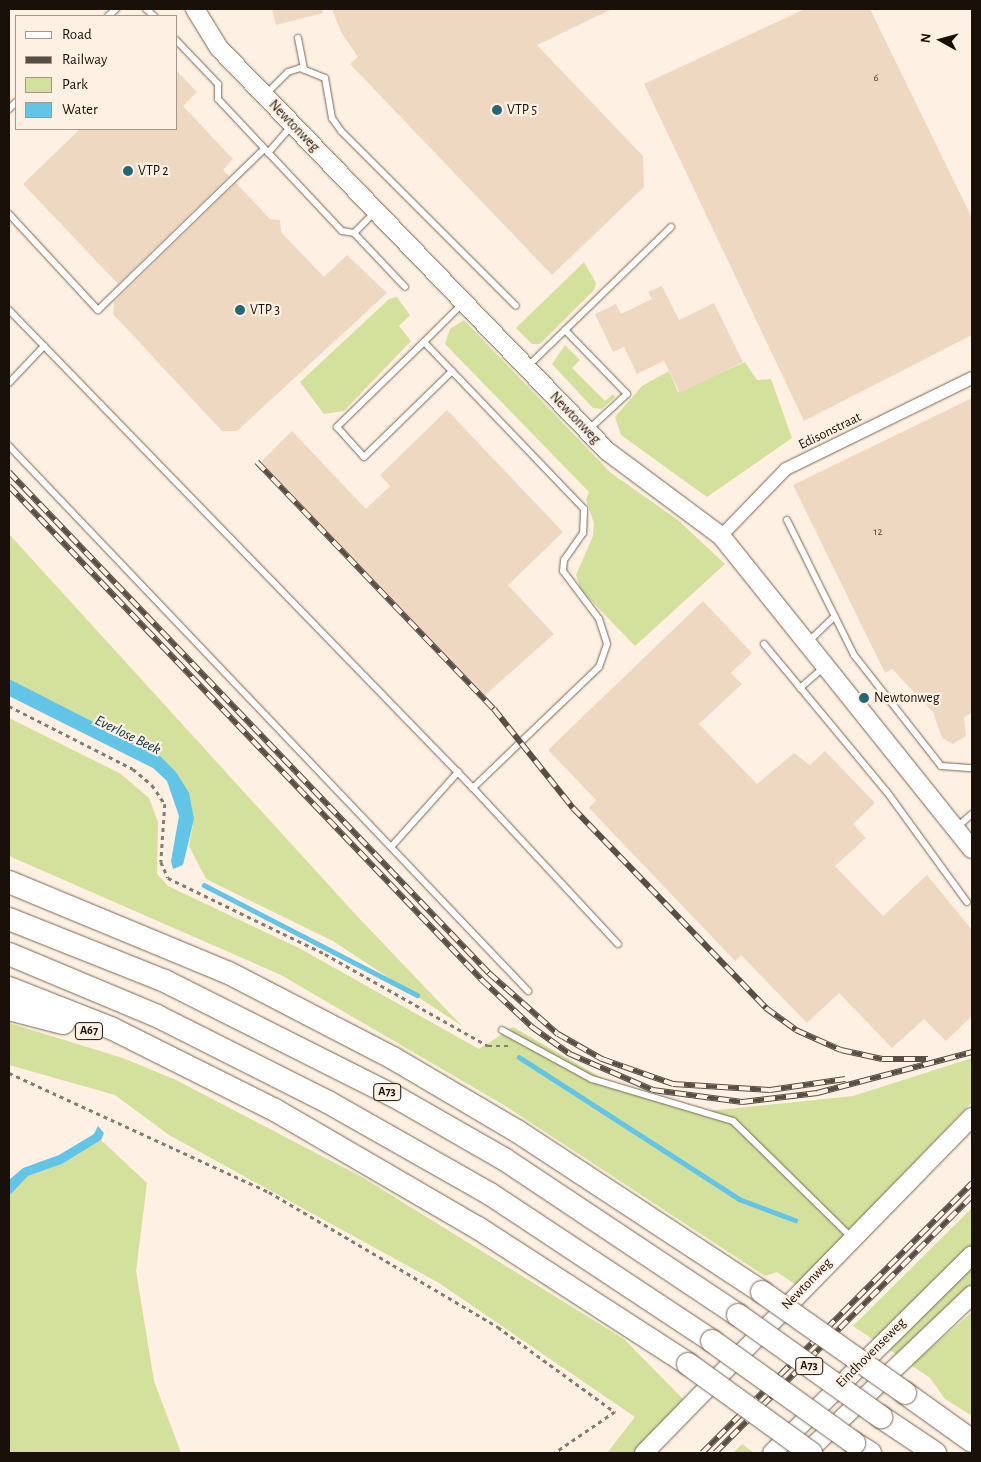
<!DOCTYPE html>
<html>
<head>
<meta charset="utf-8">
<style>
  body { margin:0 }
  #map { position:relative; width:981px; height:1462px; overflow:hidden; background:#fef0e2; font-family:"Alegreya Sans",sans-serif }
  div>[style] { position:absolute }
  [style*='--x'] { left:calc(var(--x)*1px); top:calc(var(--y)*1px); width:calc(var(--w)*1px); rotate:calc(var(--a)*1deg) }
  .green>* { inset:0; background:#d4e19d }
  .water>* { inset:0; background:#62c4e6 }
  .stream>* { height:4.5px; margin:-2.25px; padding:0 2.25px; transform-origin:2.25px; border-radius:2.25px; background:#62c4e6 }
  .building>* { inset:0; background:#efd8c1 }
  .path>* { height:2.5px; margin-top:-1.25px; transform-origin:0; background:repeating-linear-gradient(90deg,#867b70 0 4px,transparent 0 8px) }
  .roads { filter:drop-shadow(0 0 1px #796651) drop-shadow(0 0 1px #796651) }
  .lane>* { height:6px; margin:-3px; padding:0 3px; transform-origin:3px; border-radius:3px; background:#fff }
  .street>* { height:12px; margin:-6px; padding:0 6px; transform-origin:6px; border-radius:6px; background:#fff }
  .secondary>* { height:18px; margin:-9px; padding:0 9px; transform-origin:9px; border-radius:9px; background:#fff }
  .highway>* { height:22px; margin:-11px; padding:0 11px; transform-origin:11px; border-radius:11px; background:#fff }
  .rail>* { height:5.5px; margin-top:-2.75px; transform-origin:0; background:repeating-linear-gradient(90deg,#fef0e2 0 11px,#584e44 0 22px); box-sizing:border-box; border-block:1px solid #584e44 }
  .bridges { filter:drop-shadow(0 0 1px #796651) drop-shadow(0 0 1px #796651) }
  .highway-bridge>* { height:22px; margin:-11px; padding:0 11px; transform-origin:11px; border-radius:11px; background:#fff }
  .dots>* { width:14px; height:14px; translate:-50% -50%; box-sizing:border-box; border:2px solid #fef0e2; border-radius:50% }
  span { translate:-50% -50%; white-space:nowrap; text-align:center; line-height:1.15; -webkit-text-stroke:4.5px #fef0e2; paint-order:stroke }
  .number-label { font-size:11px; color:#4e4337 }
  .number-label span { -webkit-text-stroke-width:0 }
  .shield-label span { padding:1px 4px; background:#fef0e2; border:1px solid; border-radius:4px; -webkit-text-stroke-width:0 }
  .shield-label { font-size:12px; color:#191109; font-weight:700 }
  .poi-label { font-size:14px; color:#191109 }
  .left { translate:0 -50%; text-align:left }
  .street-label { font-size:14px; color:#191109 }
  .water-label { font-size:15px; color:#053443; font-style:italic }
  .frame { position:absolute; inset:0; border:10px solid #191109; pointer-events:none }
  .legend { position:absolute; left:15px; top:15px; width:162px; height:115px; box-sizing:border-box; background:#fef0e2; border:1px solid #a2978b; margin:0; padding:6px 9px; list-style:none; font-size:15px; color:#191109 }
  .legend li { display:flex; align-items:center; gap:10px; height:25px }
  .legend b { width:25px; border:1px solid #a2978b }
  .north { position:absolute; left:916px; top:15px; width:50px; height:50px; -webkit-text-stroke:4px #fef0e2; paint-order:stroke; rotate:277deg; font-size:14px; font-weight:700; line-height:20px; text-align:center; color:#191109 }
  .north::after { content:''; display:block; margin:auto; width:18px; height:22px; background:#191109; clip-path:polygon(50% 0,100% 100%,50% 72%,0 100%) }
</style>
</head>
<body>
<div id="map">
  <div class="green">
    <i style="clip-path:polygon(584px 262px,596px 283px,594px 290px,540px 344px,532px 344px,516px 328px)"></i>
    <i style="clip-path:polygon(397px 297px,410px 315px,399px 326px,411px 341px,344px 411px,324px 414px,300px 382px,389px 299px)"></i>
    <i style="clip-path:polygon(464px 320px,611px 473px,678px 520px,725px 564px,635px 646px,581px 590px,576px 575px,593px 536px,594px 523px,586px 500px,589px 492px,445px 344px,450px 329px)"></i>
    <i style="clip-path:polygon(565px 345px,580px 360px,572px 368px,605px 401px,613px 394px,615px 397px,602px 409px,593px 408px,552px 364px)"></i>
    <i style="clip-path:polygon(745px 362px,757px 380px,771px 379px,792px 438px,707px 497px,621px 435px,615px 417px,642px 386px,669px 371px,678px 392px)"></i>
    <i style="clip-path:polygon(9px 534px,357px 916px,462px 1026px,333px 941px,206px 879px,189px 846px,194px 819px,176px 772px,9px 679px)"></i>
    <i style="clip-path:polygon(9px 718px,121px 774px,149px 798px,158px 822px,157px 874px,168px 886px,299px 948px,479px 1049px,513px 1027px,607px 1081px,708px 1111px,853px 1096px,972px 1058px,972px 1102px,796px 1285px,777px 1272px,765px 1276px,507px 1107px,281px 975px,9px 856px)"></i>
    <i style="clip-path:polygon(9px 1023px,123px 1058px,176px 1080px,362px 1177px,624px 1339px,685px 1401px,633px 1453px,607px 1453px,635px 1417px,439px 1283px,169px 1135px,115px 1095px,9px 1065px)"></i>
    <i style="clip-path:polygon(101px 1140px,147px 1183px,136px 1271px,154px 1381px,181px 1453px,9px 1453px,9px 1196px,28px 1176px,62px 1164px)"></i>
    <i style="clip-path:polygon(972px 1208px,972px 1248px,875px 1341px,853px 1326px)"></i>
    <i style="clip-path:polygon(972px 1263px,972px 1285px,897px 1355px,885px 1347px)"></i>
    <i style="clip-path:polygon(972px 1312px,972px 1416px,945px 1399px,930px 1378px,911px 1365px)"></i>
    <i style="clip-path:polygon(742px 1444px,754px 1453px,733px 1453px)"></i>
  </div>
  <div class="water">
    <i style="clip-path:polygon(9px 679px,160px 756px,176px 772px,189px 793px,194px 819px,183px 865px,173px 869px,171px 861px,179px 816px,167px 781px,153px 768px,9px 696px)"></i>
    <i style="clip-path:polygon(98px 1126px,104px 1133px,101px 1140px,62px 1164px,28px 1176px,9px 1196px,9px 1180px,23px 1168px,59px 1155px,94px 1134px)"></i>
  </div>
  <div class="stream">
    <i style="--x:204;--y:885;--w:240;--a:27.3"></i>
    <i style="--x:519;--y:1057;--w:262;--a:32.8"></i>
    <i style="--x:739;--y:1199;--w:60;--a:20.6"></i>
  </div>
  <div class="building">
    <i style="clip-path:polygon(272px 9px,323px 9px,323px 13px,276px 25px)"></i>
    <i style="clip-path:polygon(332px 9px,612px 9px,537px 45px,643px 156px,644px 187px,552px 275px,350px 64px,358px 57px,341px 32px)"></i>
    <i style="clip-path:polygon(805px 9px,870px 9px,972px 218px,972px 335px,804px 421px,644px 84px)"></i>
    <i style="clip-path:polygon(176px 70px,197px 92px,183px 106px,233px 159px,223px 170px,229px 176px,118px 284px,23px 184px,80px 129px,176px 129px)"></i>
    <i style="clip-path:polygon(236px 183px,270px 219px,280px 220px,281px 232px,324px 277px,347px 255px,387px 293px,237px 431px,222px 431px,113px 314px,114px 302px)"></i>
    <i style="clip-path:polygon(662px 286px,679px 320px,714px 303px,743px 362px,680px 393px,664px 361px,637px 374px,624px 347px,613px 352px,595px 314px,616px 304px,621px 314px,652px 299px,648px 292px)"></i>
    <i style="clip-path:polygon(972px 398px,972px 713px,964px 717px,966px 736px,953px 744px,942px 738px,933px 712px,892px 669px,885px 673px,793px 485px)"></i>
    <i style="clip-path:polygon(447px 410px,563px 532px,508px 585px,554px 634px,485px 695px,261px 462px,292px 431px,366px 509px,390px 486px,380px 475px)"></i>
    <i style="clip-path:polygon(703px 601px,752px 653px,731px 673px,742px 684px,699px 724px,757px 784px,794px 753px,810px 765px,825px 751px,875px 803px,853px 824px,866px 838px,835px 866px,883px 916px,927px 875px,972px 930px,972px 1016px,946px 1041px,924px 1019px,892px 1048px,839px 993px,807px 1023px,741px 955px,735px 961px,589px 808px,596px 800px,548px 750px)"></i>
  </div>
  <div class="path">
    <i style="--x:9;--y:706;--w:139;--a:26.9"></i>
    <i style="--x:133;--y:769;--w:25;--a:40"></i>
    <i style="--x:152;--y:785;--w:23;--a:56"></i>
    <i style="--x:165;--y:804;--w:58;--a:93.9"></i>
    <i style="--x:161;--y:862;--w:17;--a:66"></i>
    <i style="--x:168;--y:878;--w:174;--a:25.8"></i>
    <i style="--x:325;--y:954;--w:187;--a:29.4"></i>
    <i style="--x:488;--y:1046;--w:21;--a:0"></i>
    <i style="--x:9;--y:1073;--w:286;--a:24.6"></i>
    <i style="--x:269;--y:1192;--w:266;--a:30.5"></i>
    <i style="--x:498;--y:1327;--w:145;--a:36"></i>
    <i style="--x:615;--y:1412;--w:73;--a:145.7"></i>
  </div>
  <div class="roads">
    <div class="lane">
      <i style="--x:146;--y:9;--w:11;--a:41"></i>
      <i style="--x:108;--y:16;--w:11;--a:-41"></i>
      <i style="--x:298;--y:38;--w:32;--a:79"></i>
      <i style="--x:176;--y:40;--w:61;--a:46.3"></i>
      <i style="--x:218;--y:84;--w:15;--a:90"></i>
      <i style="--x:218;--y:99;--w:181;--a:46.8"></i>
      <i style="--x:342;--y:231;--w:12;--a:9"></i>
      <i style="--x:354;--y:233;--w:74;--a:46.6"></i>
      <i style="--x:266;--y:94;--w:31;--a:-45"></i>
      <i style="--x:288;--y:72;--w:13;--a:-18"></i>
      <i style="--x:300;--y:68;--w:27;--a:22"></i>
      <i style="--x:325;--y:78;--w:41;--a:80.1"></i>
      <i style="--x:332;--y:118;--w:16;--a:55"></i>
      <i style="--x:341;--y:131;--w:247;--a:45"></i>
      <i style="--x:9;--y:109;--w:10;--a:-45"></i>
      <i style="--x:268;--y:153;--w:37;--a:-49"></i>
      <i style="--x:9;--y:214;--w:131;--a:47.2"></i>
      <i style="--x:98;--y:310;--w:231;--a:-44.1"></i>
      <i style="--x:354;--y:233;--w:28;--a:-45"></i>
      <i style="--x:462;--y:304;--w:54;--a:135"></i>
      <i style="--x:424;--y:342;--w:231;--a:46.2"></i>
      <i style="--x:584;--y:509;--w:24;--a:92"></i>
      <i style="--x:583;--y:533;--w:33;--a:125"></i>
      <i style="--x:564;--y:560;--w:11;--a:95"></i>
      <i style="--x:563;--y:571;--w:60;--a:53.1"></i>
      <i style="--x:599;--y:619;--w:26;--a:72"></i>
      <i style="--x:607;--y:644;--w:24;--a:109"></i>
      <i style="--x:599;--y:667;--w:175;--a:136.2"></i>
      <i style="--x:9;--y:310;--w:666;--a:45.85"></i>
      <i style="--x:473;--y:788;--w:213;--a:47.1"></i>
      <i style="--x:565;--y:330;--w:89;--a:45.9"></i>
      <i style="--x:627;--y:394;--w:53;--a:137.3"></i>
      <i style="--x:424;--y:342;--w:122;--a:135.7"></i>
      <i style="--x:337;--y:427;--w:40;--a:48"></i>
      <i style="--x:364;--y:457;--w:123;--a:-44.3"></i>
      <i style="--x:527;--y:367;--w:201;--a:-44.2"></i>
      <i style="--x:9;--y:383;--w:51;--a:-46.6"></i>
      <i style="--x:9;--y:446;--w:753;--a:46.4"></i>
      <i style="--x:787;--y:520;--w:151;--a:63.6"></i>
      <i style="--x:854;--y:655;--w:141;--a:51.9"></i>
      <i style="--x:941;--y:766;--w:31;--a:4"></i>
      <i style="--x:808;--y:642;--w:37;--a:-44"></i>
      <i style="--x:764;--y:644;--w:192;--a:50.3"></i>
      <i style="--x:887;--y:792;--w:136;--a:54"></i>
      <i style="--x:800;--y:688;--w:32;--a:-41"></i>
      <i style="--x:957;--y:827;--w:20;--a:-41"></i>
      <i style="--x:391;--y:847;--w:101;--a:-48.2"></i>
      <i style="--x:502;--y:1030;--w:102;--a:28.6"></i>
      <i style="--x:592;--y:1079;--w:147;--a:16.6"></i>
      <i style="--x:733;--y:1121;--w:165;--a:44.5"></i>
    </div>
    <div class="street">
      <i style="--x:721;--y:536;--w:93;--a:-45.9"></i>
      <i style="--x:786;--y:469;--w:207;--a:-26.1"></i>
    </div>
    <div class="secondary">
      <i style="--x:195;--y:9;--w:46;--a:58.4"></i>
      <i style="--x:219;--y:48;--w:559;--a:46.09"></i>
      <i style="--x:607;--y:451;--w:142;--a:36.7"></i>
      <i style="--x:721;--y:536;--w:401;--a:51.3"></i>
      <i style="--x:644;--y:1453;--w:470;--a:-45.7"></i>
      <i style="--x:772;--y:1453;--w:281;--a:-44.7"></i>
      <i style="--x:806;--y:1453;--w:229;--a:-43.6"></i>
    </div>
    <div class="highway">
      <i style="--x:9;--y:882;--w:238;--a:22.5"></i>
      <i style="--x:229;--y:973;--w:185;--a:27.4"></i>
      <i style="--x:393;--y:1058;--w:144;--a:30.5"></i>
      <i style="--x:517;--y:1131;--w:293;--a:33.3"></i>
      <i style="--x:9;--y:919;--w:168;--a:21.7"></i>
      <i style="--x:165;--y:981;--w:256;--a:26.7"></i>
      <i style="--x:394;--y:1096;--w:127;--a:29.8"></i>
      <i style="--x:504;--y:1159;--w:281;--a:33.7"></i>
      <i style="--x:9;--y:954;--w:160;--a:22.7"></i>
      <i style="--x:157;--y:1016;--w:191;--a:26.7"></i>
      <i style="--x:328;--y:1102;--w:186;--a:29.6"></i>
      <i style="--x:490;--y:1194;--w:266;--a:33.5"></i>
      <i style="--x:9;--y:988;--w:110;--a:21.4"></i>
      <i style="--x:111;--y:1028;--w:183;--a:26.6"></i>
      <i style="--x:275;--y:1110;--w:235;--a:30.2"></i>
      <i style="--x:478;--y:1228;--w:250;--a:32.9"></i>
      <i style="--x:9;--y:1009;--w:56;--a:14.5"></i>
      <i style="--x:905;--y:1393;--w:82;--a:35.6"></i>
      <i style="--x:881;--y:1417;--w:65;--a:33.7"></i>
      <i style="--x:854;--y:1443;--w:19;--a:32"></i>
    </div>
  </div>
  <div class="rail">
    <i style="--x:257;--y:462;--w:342;--a:46.2"></i>
    <i style="--x:494;--y:709;--w:127;--a:51.4"></i>
    <i style="--x:573;--y:808;--w:278;--a:46"></i>
    <i style="--x:766;--y:1008;--w:37;--a:36"></i>
    <i style="--x:796;--y:1030;--w:49;--a:24"></i>
    <i style="--x:841;--y:1050;--w:42;--a:12.4"></i>
    <i style="--x:882;--y:1059;--w:46;--a:0"></i>
    <i style="--x:9;--y:472;--w:694;--a:46.23"></i>
    <i style="--x:489;--y:973;--w:92;--a:41.5"></i>
    <i style="--x:558;--y:1034;--w:51;--a:29.6"></i>
    <i style="--x:602;--y:1059;--w:75;--a:19.4"></i>
    <i style="--x:673;--y:1084;--w:97;--a:3.5"></i>
    <i style="--x:770;--y:1090;--w:76;--a:-8.3"></i>
    <i style="--x:9;--y:486;--w:684;--a:46.24"></i>
    <i style="--x:482;--y:980;--w:69;--a:43.2"></i>
    <i style="--x:532;--y:1027;--w:47;--a:35.4"></i>
    <i style="--x:570;--y:1054;--w:90;--a:23.4"></i>
    <i style="--x:653;--y:1090;--w:90;--a:7.7"></i>
    <i style="--x:742;--y:1102;--w:76;--a:-6.8"></i>
    <i style="--x:817;--y:1093;--w:160;--a:-14.8"></i>
    <i style="--x:702;--y:1453;--w:382;--a:-45"></i>
    <i style="--x:715;--y:1453;--w:363;--a:-45"></i>
  </div>
  <div class="bridges">
    <div class="highway-bridge">
      <i style="--x:762;--y:1292;--w:175;--a:35.2"></i>
      <i style="--x:738;--y:1315;--w:176;--a:35.5"></i>
      <i style="--x:712;--y:1341;--w:175;--a:35.7"></i>
      <i style="--x:688;--y:1364;--w:152;--a:35.9"></i>
    </div>
  </div>
  <div class="dots">
    <i style="left:497px;top:110px;background:#246779"></i>
    <i style="left:128px;top:171px;background:#246779"></i>
    <i style="left:240px;top:310px;background:#246779"></i>
    <i style="left:864px;top:698px;background:#246779"></i>
  </div>
  <div class="number-label">
    <span style="left:876px;top:78px">6</span>
    <span style="left:878px;top:532px">12</span>
  </div>
  <div class="shield-label">
    <span style="left:89px;top:1031px">A67</span>
    <span style="left:387px;top:1092px">A73</span>
    <span style="left:809px;top:1366px">A73</span>
  </div>
  <div class="poi-label">
    <span class="left" style="left:507px;top:110px">VTP 5</span>
    <span class="left" style="left:138px;top:171px">VTP 2</span>
    <span class="left" style="left:250px;top:310px">VTP 3</span>
    <span class="left" style="left:874px;top:698px">Newtonweg</span>
  </div>
  <div class="street-label">
    <span style="left:294px;top:126px;rotate:46deg">Newtonweg</span>
    <span style="left:575px;top:418px;rotate:46deg">Newtonweg</span>
    <span style="left:830px;top:431px;rotate:-26deg">Edisonstraat</span>
    <span style="left:807px;top:1284px;rotate:-46deg">Newtonweg</span>
    <span style="left:871px;top:1353px;rotate:-45deg">Eindhovenseweg</span>
  </div>
  <div class="water-label">
    <span style="left:128px;top:735px;rotate:26deg">Everlose Beek</span>
  </div>
  <div class="frame"></div>
  <ul class="legend">
  <li><b style="height:6px;background:#fff"></b>Road</li>
  <li><b style="height:6px;background:#584e44"></b>Railway</li>
  <li><b style="height:14px;background:#d4e19d"></b>Park</li>
  <li><b style="height:14px;background:#62c4e6"></b>Water</li>
  </ul>
  <div class="north">N</div>
</div>
</body>
</html>
